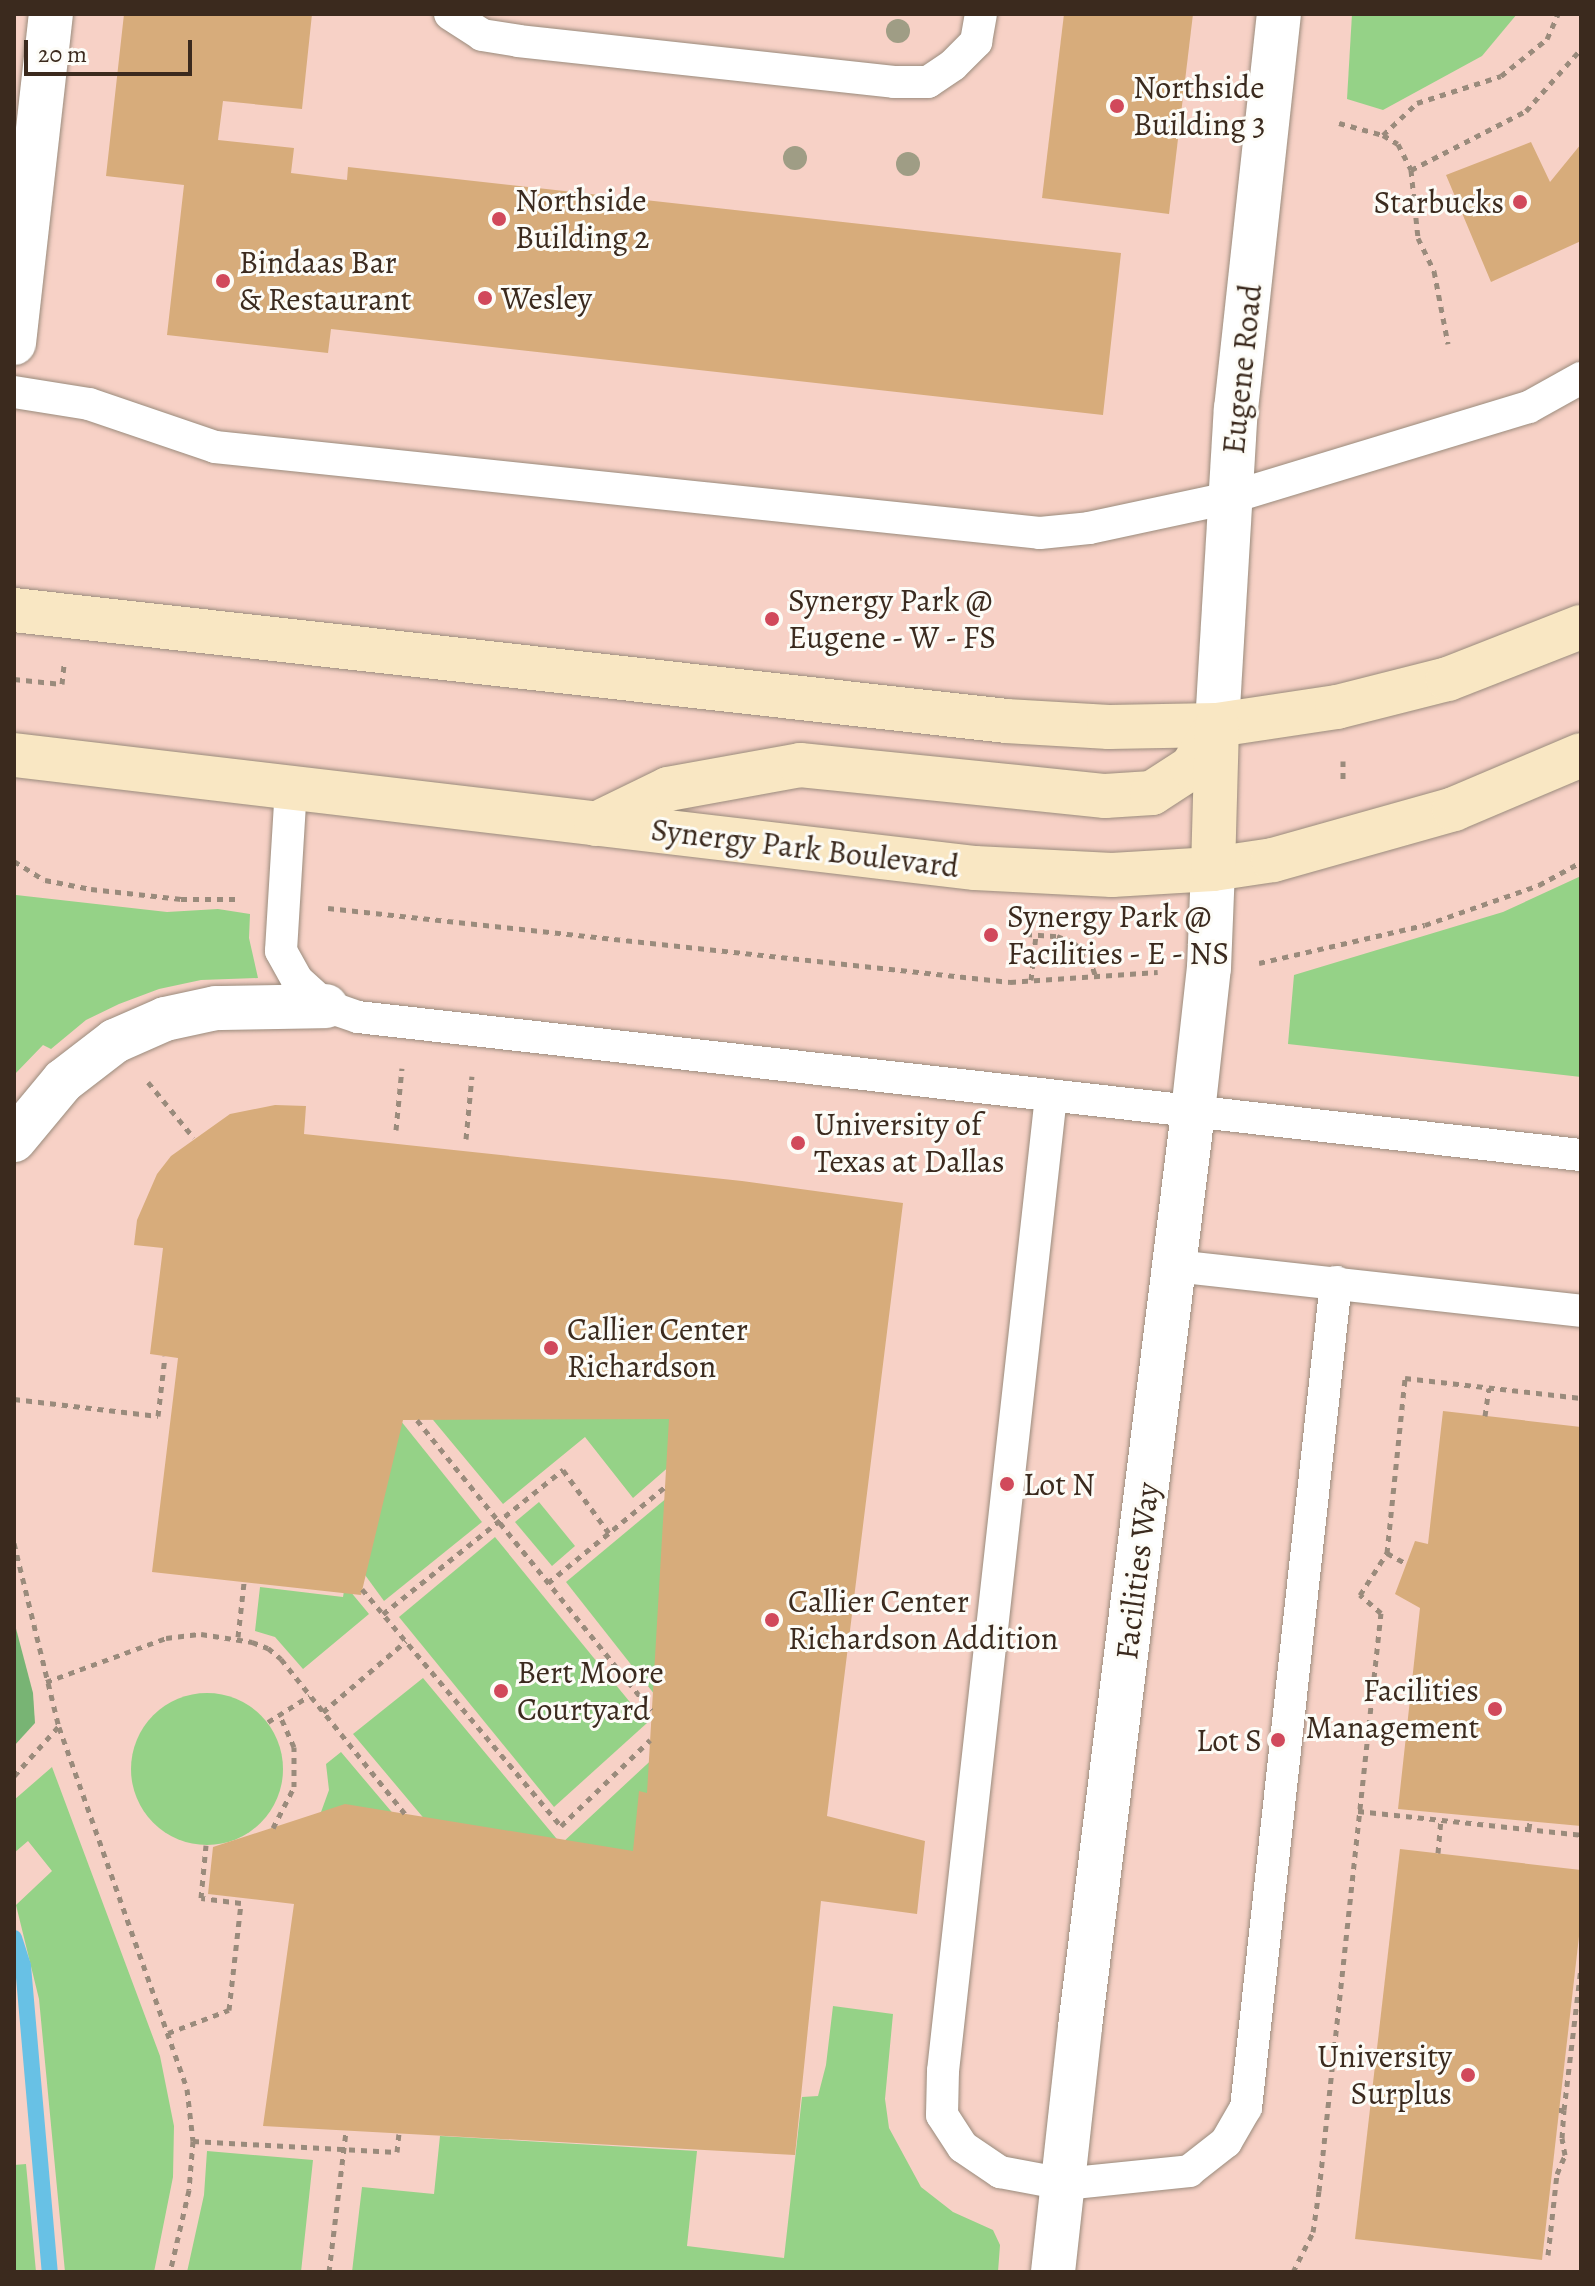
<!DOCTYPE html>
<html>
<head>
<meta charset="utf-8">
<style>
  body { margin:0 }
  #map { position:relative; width:1595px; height:2286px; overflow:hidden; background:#f8ecdb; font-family:Alegreya,serif }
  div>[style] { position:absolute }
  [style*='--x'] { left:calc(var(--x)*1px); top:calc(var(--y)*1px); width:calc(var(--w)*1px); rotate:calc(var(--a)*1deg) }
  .built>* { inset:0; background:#f7d1c6 }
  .green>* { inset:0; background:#95d287 }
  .round { border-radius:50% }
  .forest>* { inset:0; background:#78b474 }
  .stream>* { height:16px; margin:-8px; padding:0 8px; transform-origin:8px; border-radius:8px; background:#68c1e5 }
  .building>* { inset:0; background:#d7ac7b }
  .path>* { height:5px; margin-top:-2.5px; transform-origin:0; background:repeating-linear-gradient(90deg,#9a8b7c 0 6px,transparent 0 12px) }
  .roads { filter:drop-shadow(0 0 2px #9a8b7c) drop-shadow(0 0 2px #9a8b7c) }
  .lane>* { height:32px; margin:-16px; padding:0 16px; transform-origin:16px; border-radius:16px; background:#fff }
  .street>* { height:44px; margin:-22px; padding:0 22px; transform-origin:22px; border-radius:22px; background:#fff }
  .secondary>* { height:44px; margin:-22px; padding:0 22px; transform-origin:22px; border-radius:22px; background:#f9e7c3 }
  .trees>* { width:24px; height:24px; margin:-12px; border-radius:50%; background:#9f9d85 }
  .dots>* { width:22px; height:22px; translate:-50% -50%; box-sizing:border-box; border:4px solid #fdfcf7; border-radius:50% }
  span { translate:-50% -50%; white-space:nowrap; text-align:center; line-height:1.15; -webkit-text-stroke:6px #fdfcf7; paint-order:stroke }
  .poi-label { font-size:32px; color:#3b2a1e }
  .left { translate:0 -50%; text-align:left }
  .right { translate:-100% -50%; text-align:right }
  .street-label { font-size:32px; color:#3b2a1e }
  .frame { position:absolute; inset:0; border:16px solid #3b2a1e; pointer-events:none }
  .scale { position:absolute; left:24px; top:40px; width:168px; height:36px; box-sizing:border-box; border:4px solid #3b2a1e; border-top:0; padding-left:10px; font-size:24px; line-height:28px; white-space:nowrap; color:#3b2a1e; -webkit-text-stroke:6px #fdfcf7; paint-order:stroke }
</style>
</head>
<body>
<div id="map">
  <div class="built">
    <i style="clip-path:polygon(14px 14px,1581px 14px,1581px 2272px,14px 2272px)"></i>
  </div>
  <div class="green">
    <i style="clip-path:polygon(1352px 14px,1517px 14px,1482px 56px,1383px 110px,1347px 99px)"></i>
    <i style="clip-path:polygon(1581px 876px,1581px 1077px,1288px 1044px,1294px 975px,1503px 912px)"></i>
    <i style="clip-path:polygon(16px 895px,167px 912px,218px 909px,250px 914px,249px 938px,258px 978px,201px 980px,159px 989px,119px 1004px,86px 1020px,51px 1049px,43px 1045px,14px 1075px)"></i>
    <i style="clip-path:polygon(389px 1367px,700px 1400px,695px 1444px,633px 1498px,585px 1437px,503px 1504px)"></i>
    <i style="clip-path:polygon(368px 1380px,482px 1522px,384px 1601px,349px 1553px)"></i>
    <i style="clip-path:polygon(692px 1477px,666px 1709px,566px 1582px)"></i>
    <i style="clip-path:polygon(539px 1502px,575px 1546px,552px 1566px,515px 1522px)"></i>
    <i style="clip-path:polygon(495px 1537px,647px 1723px,554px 1807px,399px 1617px)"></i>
    <i style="clip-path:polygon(345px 1585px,369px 1614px,303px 1669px,275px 1637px,255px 1631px,260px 1587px,343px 1597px)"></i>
    <i style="clip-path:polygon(423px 1678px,561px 1844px,660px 1752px,647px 1874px,453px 1853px,353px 1734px)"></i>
    <i class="round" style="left:131px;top:1693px;width:152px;height:152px"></i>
    <i style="clip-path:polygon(341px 1752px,423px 1849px,312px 1837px,329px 1790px,326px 1764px)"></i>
    <i style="clip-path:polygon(52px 1767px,160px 2056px,174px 2126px,173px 2177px,154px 2272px,65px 2272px,39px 1999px,16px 1905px,52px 1871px,28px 1841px,14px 1853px,14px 1800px)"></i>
    <i style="clip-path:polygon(833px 2006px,893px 2014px,885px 2099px,889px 2128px,921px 2187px,953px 2212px,993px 2230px,1000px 2245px,998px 2272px,352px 2272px,362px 2187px,434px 2194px,440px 2136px,697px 2151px,687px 2246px,784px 2258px,802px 2097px,818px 2096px,826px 2065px)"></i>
    <i style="clip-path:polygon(207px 2151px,313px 2160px,301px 2272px,187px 2272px,204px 2195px)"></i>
    <i style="clip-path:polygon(26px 2164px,36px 2272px,14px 2272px,14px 2165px)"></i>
  </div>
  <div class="forest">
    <i style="clip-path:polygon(14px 1621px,33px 1693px,35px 1723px,14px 1746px)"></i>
  </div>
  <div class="stream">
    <i style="--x:14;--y:1938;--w:29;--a:72"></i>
    <i style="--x:23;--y:1966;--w:307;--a:85"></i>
  </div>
  <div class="building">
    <i style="clip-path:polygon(124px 14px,312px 14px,302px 109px,223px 101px,218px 140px,294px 148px,291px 173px,347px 180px,348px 167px,1121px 253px,1103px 415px,331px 329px,328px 353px,167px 335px,184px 185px,106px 176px)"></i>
    <i style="clip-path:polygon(1064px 14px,1193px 14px,1169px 214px,1042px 198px)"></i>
    <i style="clip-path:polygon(1531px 142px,1550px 182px,1581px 144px,1581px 241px,1491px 282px,1446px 175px)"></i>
    <i style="clip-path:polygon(275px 1105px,306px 1106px,304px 1134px,742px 1181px,903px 1203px,827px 1816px,925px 1841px,917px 1914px,821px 1901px,795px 2155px,263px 2126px,294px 1904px,208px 1894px,213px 1847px,345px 1804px,633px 1851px,639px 1791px,647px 1793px,669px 1419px,403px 1420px,361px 1595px,152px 1572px,178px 1358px,150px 1354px,163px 1248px,134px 1245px,137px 1220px,157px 1174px,171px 1156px,230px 1114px)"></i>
    <i style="clip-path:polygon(1443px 1411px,1581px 1427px,1581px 1826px,1398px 1809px,1420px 1608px,1395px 1594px,1415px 1541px,1428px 1544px)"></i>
    <i style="clip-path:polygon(1400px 1849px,1581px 1870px,1581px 1919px,1542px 2260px,1355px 2239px)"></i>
  </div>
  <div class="path">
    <i style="--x:1339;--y:123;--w:46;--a:15.3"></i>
    <i style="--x:1383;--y:135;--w:17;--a:31"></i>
    <i style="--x:1398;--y:144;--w:29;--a:63"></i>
    <i style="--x:1411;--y:170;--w:68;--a:84.1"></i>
    <i style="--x:1418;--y:238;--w:37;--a:64"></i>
    <i style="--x:1434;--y:271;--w:74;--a:79.1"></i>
    <i style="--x:1383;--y:135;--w:47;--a:-43.3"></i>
    <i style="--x:1417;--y:103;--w:88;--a:-17.8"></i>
    <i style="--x:1501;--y:76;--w:59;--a:-38.8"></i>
    <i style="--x:1547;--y:39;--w:27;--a:-66"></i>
    <i style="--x:1411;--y:170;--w:129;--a:-27.2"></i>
    <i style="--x:1526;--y:111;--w:83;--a:-48.4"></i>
    <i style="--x:14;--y:679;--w:48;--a:5.9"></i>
    <i style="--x:62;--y:684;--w:19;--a:-84"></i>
    <i style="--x:1343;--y:761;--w:23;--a:90"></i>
    <i style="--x:14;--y:861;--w:36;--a:32"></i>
    <i style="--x:45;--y:880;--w:47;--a:11.1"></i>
    <i style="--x:91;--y:889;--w:91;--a:6.3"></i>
    <i style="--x:181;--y:899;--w:57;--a:0"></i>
    <i style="--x:328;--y:908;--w:686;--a:6.19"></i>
    <i style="--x:1010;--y:982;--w:148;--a:-3.9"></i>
    <i style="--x:1026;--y:934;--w:31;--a:4"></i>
    <i style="--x:1057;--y:936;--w:17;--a:21"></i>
    <i style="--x:1073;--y:942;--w:22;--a:43"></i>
    <i style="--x:1089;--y:957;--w:21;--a:71"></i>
    <i style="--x:1259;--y:963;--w:170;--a:-12.9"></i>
    <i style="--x:1425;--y:925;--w:121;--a:-19.3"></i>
    <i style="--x:1539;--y:885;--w:48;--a:-28.7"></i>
    <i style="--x:1031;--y:980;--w:45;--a:-83.7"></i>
    <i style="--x:148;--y:1082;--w:72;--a:50.6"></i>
    <i style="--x:396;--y:1130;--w:62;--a:-84.5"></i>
    <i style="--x:466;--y:1139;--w:63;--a:-84.6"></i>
    <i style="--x:14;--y:1399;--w:145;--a:6.7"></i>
    <i style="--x:158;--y:1416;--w:60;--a:-83.3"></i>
    <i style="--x:1485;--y:1416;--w:28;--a:-82"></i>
    <i style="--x:417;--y:1420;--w:373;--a:51.1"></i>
    <i style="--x:14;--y:1543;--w:189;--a:76.3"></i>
    <i style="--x:59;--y:1727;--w:384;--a:70.5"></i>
    <i style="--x:187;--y:2089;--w:52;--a:83.4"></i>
    <i style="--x:193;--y:2141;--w:49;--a:94.7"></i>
    <i style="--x:189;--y:2190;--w:84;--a:103"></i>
    <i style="--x:1387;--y:1553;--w:176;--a:-84.1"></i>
    <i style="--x:1405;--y:1378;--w:177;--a:6.5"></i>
    <i style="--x:548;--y:1583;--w:151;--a:-39.4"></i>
    <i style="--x:362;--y:1589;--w:309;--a:50"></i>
    <i style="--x:561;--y:1826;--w:124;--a:-44"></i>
    <i style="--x:383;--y:1614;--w:231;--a:-38.7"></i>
    <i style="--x:563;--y:1470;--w:78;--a:53.9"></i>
    <i style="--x:238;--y:1637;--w:54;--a:-83.7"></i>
    <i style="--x:46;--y:1682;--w:128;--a:-20.1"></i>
    <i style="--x:166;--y:1638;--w:35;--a:-7"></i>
    <i style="--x:201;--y:1634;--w:52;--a:8.9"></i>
    <i style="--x:252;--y:1642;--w:17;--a:21"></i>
    <i style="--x:268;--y:1648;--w:17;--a:40"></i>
    <i style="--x:281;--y:1659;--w:198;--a:51.3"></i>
    <i style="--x:323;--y:1712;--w:109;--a:-40.5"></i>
    <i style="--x:268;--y:1722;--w:49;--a:-32.4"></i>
    <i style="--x:14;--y:1776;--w:66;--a:-48.1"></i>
    <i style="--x:1358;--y:1811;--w:224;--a:6.1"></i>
    <i style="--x:273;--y:1828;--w:46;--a:-62.9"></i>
    <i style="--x:294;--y:1787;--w:40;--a:-90"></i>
    <i style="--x:294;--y:1747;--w:34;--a:-114"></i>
    <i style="--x:1529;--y:1829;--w:8;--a:-83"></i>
    <i style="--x:1438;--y:1853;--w:34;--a:-85"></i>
    <i style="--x:168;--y:2033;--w:65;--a:-20.7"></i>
    <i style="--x:229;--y:2010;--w:108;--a:-83.6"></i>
    <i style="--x:241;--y:1903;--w:40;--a:-172.9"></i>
    <i style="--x:201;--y:1898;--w:53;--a:-84.6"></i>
    <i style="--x:1559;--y:2110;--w:5;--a:0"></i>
    <i style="--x:1564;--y:2110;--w:143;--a:-83.2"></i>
    <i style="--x:193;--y:2141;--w:204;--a:3.1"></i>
    <i style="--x:397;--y:2152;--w:18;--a:-84"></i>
    <i style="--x:1548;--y:2255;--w:81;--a:-83.7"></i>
    <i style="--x:1557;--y:2174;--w:21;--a:-67"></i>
    <i style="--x:1565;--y:2155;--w:17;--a:-100"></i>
    <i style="--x:1562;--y:2138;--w:28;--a:-86"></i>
    <i style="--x:329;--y:2272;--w:142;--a:-83.1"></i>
    <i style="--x:1293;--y:2272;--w:45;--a:-63.4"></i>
    <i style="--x:1313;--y:2232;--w:41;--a:-81.7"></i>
    <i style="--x:1319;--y:2191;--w:581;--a:-83.88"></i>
    <i style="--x:1381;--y:1613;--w:28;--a:-139"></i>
    <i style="--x:1360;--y:1595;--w:50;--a:-57.3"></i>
    <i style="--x:1387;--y:1553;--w:23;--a:29"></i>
  </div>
  <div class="roads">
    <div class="lane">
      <i style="--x:450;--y:14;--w:38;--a:33"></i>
      <i style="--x:482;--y:35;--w:36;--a:9"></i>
      <i style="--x:518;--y:41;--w:378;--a:6.2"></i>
      <i style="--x:894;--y:82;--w:34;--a:0"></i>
      <i style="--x:928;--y:82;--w:30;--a:-34"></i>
      <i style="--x:953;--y:65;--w:33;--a:-45"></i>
      <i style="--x:976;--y:42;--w:28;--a:-80"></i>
      <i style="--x:14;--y:392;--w:76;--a:9.1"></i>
      <i style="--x:89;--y:404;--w:133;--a:18.8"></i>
      <i style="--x:215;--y:447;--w:829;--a:5.95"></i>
      <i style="--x:1040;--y:533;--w:49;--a:-5.8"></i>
      <i style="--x:1089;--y:528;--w:143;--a:-12.1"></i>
      <i style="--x:1229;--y:498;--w:313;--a:-16.9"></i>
      <i style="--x:1529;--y:407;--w:60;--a:-29.1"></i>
      <i style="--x:291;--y:787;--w:164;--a:93.5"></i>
      <i style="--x:281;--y:951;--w:33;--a:61"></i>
      <i style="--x:297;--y:980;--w:39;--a:42"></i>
      <i style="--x:326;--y:1006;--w:34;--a:19"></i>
      <i style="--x:358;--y:1017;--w:1231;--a:6.44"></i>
      <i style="--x:1051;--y:1096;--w:981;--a:96.32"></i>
      <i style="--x:943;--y:2071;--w:44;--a:91.3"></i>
      <i style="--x:942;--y:2115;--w:38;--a:57"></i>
      <i style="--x:963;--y:2147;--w:45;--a:34"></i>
      <i style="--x:1000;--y:2172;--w:65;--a:10.6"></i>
      <i style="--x:1064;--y:2184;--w:126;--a:-5.9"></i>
      <i style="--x:1189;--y:2171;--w:47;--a:-38.1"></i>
      <i style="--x:1226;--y:2142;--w:39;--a:-60"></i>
      <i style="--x:1246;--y:2108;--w:831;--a:-83.78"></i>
      <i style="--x:1175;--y:1266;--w:408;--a:6.3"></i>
    </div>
    <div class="street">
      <i style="--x:14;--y:343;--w:331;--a:-83.6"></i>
      <i style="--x:1217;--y:725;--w:317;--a:-86.6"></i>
      <i style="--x:1236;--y:409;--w:397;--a:-83.8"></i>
      <i style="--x:14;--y:1140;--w:77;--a:-50.3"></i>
      <i style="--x:63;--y:1081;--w:66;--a:-37.6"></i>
      <i style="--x:115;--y:1041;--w:55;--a:-23.7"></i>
      <i style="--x:165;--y:1019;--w:52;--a:-12.2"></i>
      <i style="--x:216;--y:1008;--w:110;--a:-1"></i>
      <i style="--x:1053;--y:2272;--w:246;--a:-83.7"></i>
      <i style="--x:1080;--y:2027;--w:922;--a:-82.96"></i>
      <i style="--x:1193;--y:1112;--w:145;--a:-83.7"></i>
      <i style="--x:1209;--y:968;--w:99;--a:-87.7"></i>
    </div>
    <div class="secondary">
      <i style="--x:14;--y:610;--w:998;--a:6.38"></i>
      <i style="--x:1006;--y:721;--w:103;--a:3.3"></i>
      <i style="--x:1109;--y:727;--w:108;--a:-1.1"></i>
      <i style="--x:1217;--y:725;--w:121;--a:-8.5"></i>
      <i style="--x:1337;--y:707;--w:114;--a:-14.2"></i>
      <i style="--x:1448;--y:679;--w:143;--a:-21.4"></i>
      <i style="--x:14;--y:755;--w:968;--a:6.71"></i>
      <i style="--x:975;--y:868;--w:137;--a:2.9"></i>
      <i style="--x:1112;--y:875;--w:101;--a:-3.4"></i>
      <i style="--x:1213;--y:869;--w:61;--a:-8.5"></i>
      <i style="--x:1273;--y:860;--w:188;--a:-15.7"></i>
      <i style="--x:1454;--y:809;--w:138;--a:-23"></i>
      <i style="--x:596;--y:824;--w:80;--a:-25.9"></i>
      <i style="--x:668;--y:789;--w:134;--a:-10.3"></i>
      <i style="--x:800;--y:765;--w:307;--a:5.8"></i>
      <i style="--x:1105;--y:796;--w:47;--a:-3.7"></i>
      <i style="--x:1152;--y:793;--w:48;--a:-33"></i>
      <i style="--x:1192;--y:767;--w:49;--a:-59.2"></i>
      <i style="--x:1213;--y:869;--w:141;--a:-88.4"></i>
    </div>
  </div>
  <div class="trees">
    <i style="left:898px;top:31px"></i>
    <i style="left:795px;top:158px"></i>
    <i style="left:908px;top:164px"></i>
  </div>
  <div class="dots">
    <i style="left:1117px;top:106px;background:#d1495b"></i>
    <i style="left:1520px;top:202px;background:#d1495b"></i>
    <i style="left:499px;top:219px;background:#d1495b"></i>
    <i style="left:223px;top:281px;background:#d1495b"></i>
    <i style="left:485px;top:298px;background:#d1495b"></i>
    <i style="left:772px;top:619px;background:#d1495b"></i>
    <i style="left:991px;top:935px;background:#d1495b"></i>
    <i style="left:798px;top:1143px;background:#d1495b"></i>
    <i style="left:551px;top:1348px;background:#d1495b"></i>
    <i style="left:1007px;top:1484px;background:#d1495b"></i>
    <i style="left:772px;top:1620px;background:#d1495b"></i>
    <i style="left:501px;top:1691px;background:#d1495b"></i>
    <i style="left:1495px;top:1709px;background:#d1495b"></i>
    <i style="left:1278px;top:1740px;background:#d1495b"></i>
    <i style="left:1468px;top:2075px;background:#d1495b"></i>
  </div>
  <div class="poi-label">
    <span class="left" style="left:1133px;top:106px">Northside<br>Building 3</span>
    <span class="left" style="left:515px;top:219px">Northside<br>Building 2</span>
    <span class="right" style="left:1504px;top:202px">Starbucks</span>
    <span class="left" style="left:239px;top:281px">Bindaas Bar<br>&amp; Restaurant</span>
    <span class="left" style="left:501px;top:298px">Wesley</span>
    <span class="left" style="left:788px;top:619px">Synergy Park @<br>Eugene - W - FS</span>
    <span class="left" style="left:1007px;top:935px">Synergy Park @<br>Facilities - E - NS</span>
    <span class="left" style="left:814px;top:1143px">University of<br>Texas at Dallas</span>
    <span class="left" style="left:567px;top:1348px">Callier Center<br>Richardson</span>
    <span class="left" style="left:1023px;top:1484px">Lot N</span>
    <span class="left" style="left:788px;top:1620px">Callier Center<br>Richardson Addition</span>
    <span class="left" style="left:517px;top:1691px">Bert Moore<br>Courtyard</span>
    <span class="right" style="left:1479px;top:1709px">Facilities<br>Management</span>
    <span class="right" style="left:1262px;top:1740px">Lot S</span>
    <span class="right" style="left:1452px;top:2075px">University<br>Surplus</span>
  </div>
  <div class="street-label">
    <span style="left:1242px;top:369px;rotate:-84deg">Eugene Road</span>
    <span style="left:805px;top:848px;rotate:7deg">Synergy Park Boulevard</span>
    <span style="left:1137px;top:1571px;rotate:-83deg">Facilities Way</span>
  </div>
  <div class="frame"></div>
  <div class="scale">20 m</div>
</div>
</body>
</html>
